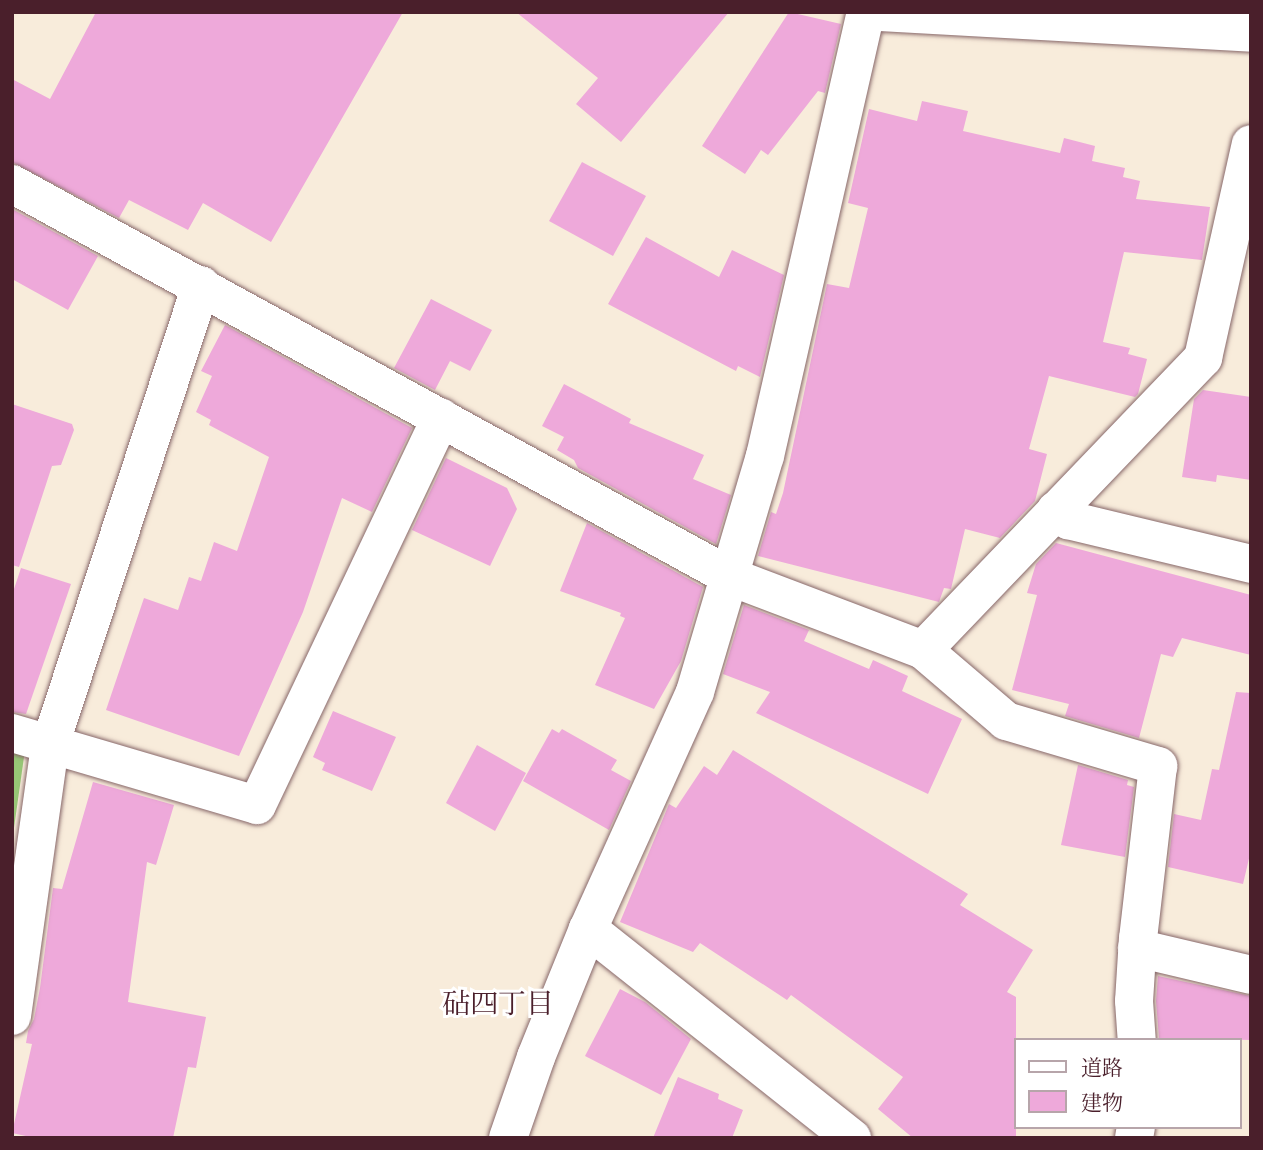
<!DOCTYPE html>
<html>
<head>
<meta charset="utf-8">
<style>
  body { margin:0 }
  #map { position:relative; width:1263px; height:1150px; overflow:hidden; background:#f8ecdb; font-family:"Old Standard TT","Noto Serif JP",serif }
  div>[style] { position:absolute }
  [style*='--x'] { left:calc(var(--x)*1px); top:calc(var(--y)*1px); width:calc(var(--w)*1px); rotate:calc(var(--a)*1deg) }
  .green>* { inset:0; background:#97c776 }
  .building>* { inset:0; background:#eea9da }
  .roads { filter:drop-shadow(0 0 2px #876769) drop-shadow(0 0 2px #876769) }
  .minor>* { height:38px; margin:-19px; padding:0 19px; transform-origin:19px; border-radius:19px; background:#fff }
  span { translate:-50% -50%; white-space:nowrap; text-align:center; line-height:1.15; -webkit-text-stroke:6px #fff; paint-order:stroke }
  .neighbourhood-label { font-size:28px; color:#4a1f2b }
  .frame { position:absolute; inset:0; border:14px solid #4a1f2b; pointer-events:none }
  .legend { position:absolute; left:1014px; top:1038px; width:228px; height:91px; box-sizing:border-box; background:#fff; border:2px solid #b7a5aa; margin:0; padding:9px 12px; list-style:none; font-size:21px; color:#4a1f2b }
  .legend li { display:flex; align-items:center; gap:14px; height:35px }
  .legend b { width:35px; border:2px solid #b7a5aa }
</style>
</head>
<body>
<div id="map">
  <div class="green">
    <i style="clip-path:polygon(12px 745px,25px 750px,12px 842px)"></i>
  </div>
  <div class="building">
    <i style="clip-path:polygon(96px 12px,403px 12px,271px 242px,203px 203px,188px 230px,129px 200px,119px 218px,12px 162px,12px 79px,50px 99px)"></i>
    <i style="clip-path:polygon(516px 12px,729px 12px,621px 142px,576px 104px,598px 78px)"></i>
    <i style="clip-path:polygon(789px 12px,841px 24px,825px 93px,818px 91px,768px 155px,761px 150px,745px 174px,702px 146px)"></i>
    <i style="clip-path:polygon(922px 101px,968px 111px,963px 131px,1060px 153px,1064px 138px,1095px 146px,1092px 161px,1125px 168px,1123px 177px,1140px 181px,1136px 199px,1210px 207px,1202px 260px,1124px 252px,1103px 342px,1130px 348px,1128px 354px,1147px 359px,1138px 394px,1135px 397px,1049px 376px,1029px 449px,1047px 454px,1035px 501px,1000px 538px,965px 529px,951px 589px,944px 588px,939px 602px,758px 556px,771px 512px,776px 514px,783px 493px,827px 284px,849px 288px,868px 208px,848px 203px,869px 109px,917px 121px)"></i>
    <i style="clip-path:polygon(582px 162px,646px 196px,613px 256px,549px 221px)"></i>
    <i style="clip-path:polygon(12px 209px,98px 256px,68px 310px,12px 279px)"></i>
    <i style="clip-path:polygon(646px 237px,719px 277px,732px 250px,784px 275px,760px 377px,738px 366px,736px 371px,608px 304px)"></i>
    <i style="clip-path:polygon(431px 299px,492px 330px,470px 371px,450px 361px,435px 390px,394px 368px)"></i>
    <i style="clip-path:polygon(225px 325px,412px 428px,372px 512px,342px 498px,303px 612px,239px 756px,106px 710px,144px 598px,178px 610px,189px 577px,201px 581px,214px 542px,237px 551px,269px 457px,209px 425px,211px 420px,196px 412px,212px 376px,201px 371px)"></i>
    <i style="clip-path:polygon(564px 384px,631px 419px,629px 423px,704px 455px,693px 479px,731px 495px,716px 544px,578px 468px,574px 460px,557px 450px,564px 437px,542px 426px)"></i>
    <i style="clip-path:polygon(1203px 390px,1251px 397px,1251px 480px,1217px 475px,1216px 482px,1182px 477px,1194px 399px)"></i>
    <i style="clip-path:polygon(12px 404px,72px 424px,74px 430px,61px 465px,52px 466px,19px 567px,12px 565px)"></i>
    <i style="clip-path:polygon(446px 458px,507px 488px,517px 509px,490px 566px,412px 530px)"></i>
    <i style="clip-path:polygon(587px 523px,703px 587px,681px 661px,654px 709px,595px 685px,625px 618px,620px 616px,621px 613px,560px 591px)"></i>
    <i style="clip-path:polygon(1056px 543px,1251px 595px,1251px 655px,1182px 638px,1173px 657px,1161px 654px,1139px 738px,1065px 716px,1069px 704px,1012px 690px,1037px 595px,1027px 593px,1036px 564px)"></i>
    <i style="clip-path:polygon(21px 568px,71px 584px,26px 714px,12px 712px,12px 595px)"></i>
    <i style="clip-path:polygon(744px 605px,809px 630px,804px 641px,869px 669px,873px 660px,908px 676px,902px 691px,962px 719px,928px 794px,756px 713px,770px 692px,723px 674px)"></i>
    <i style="clip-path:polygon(1236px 692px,1251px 693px,1251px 850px,1243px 884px,1168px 867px,1174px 814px,1201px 820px,1212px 769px,1219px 770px)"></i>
    <i style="clip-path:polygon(333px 711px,396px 737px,372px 791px,322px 770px,325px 763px,313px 757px)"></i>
    <i style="clip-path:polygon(552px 729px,559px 733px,562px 729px,617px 760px,611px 770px,631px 781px,609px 830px,523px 781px)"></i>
    <i style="clip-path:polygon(477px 745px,526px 773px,495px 831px,446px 803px)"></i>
    <i style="clip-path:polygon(733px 750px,968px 894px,960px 905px,1033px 950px,1007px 992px,1016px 997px,1016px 1138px,913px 1138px,878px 1109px,903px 1077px,791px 995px,787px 1000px,700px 943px,693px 952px,620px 922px,669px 804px,676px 808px,704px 766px,717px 775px)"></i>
    <i style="clip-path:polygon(1078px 765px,1128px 780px,1127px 785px,1134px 787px,1125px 857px,1061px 845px)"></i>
    <i style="clip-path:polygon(93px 782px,174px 805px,156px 865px,147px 862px,128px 1002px,206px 1017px,196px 1068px,188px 1067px,173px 1138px,35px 1138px,12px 1133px,32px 1044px,26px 1043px,28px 1031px,34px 1019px,40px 988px,53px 888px,62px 889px)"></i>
    <i style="clip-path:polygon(1158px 976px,1251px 996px,1251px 1040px,1159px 1038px,1156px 1001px)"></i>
    <i style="clip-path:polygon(620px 989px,645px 1002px,691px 1039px,661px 1095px,585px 1056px)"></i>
    <i style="clip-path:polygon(678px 1077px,719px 1094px,718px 1099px,743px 1110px,732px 1138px,653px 1138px)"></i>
  </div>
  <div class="roads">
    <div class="minor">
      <i style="--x:881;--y:12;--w:371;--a:3.2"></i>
      <i style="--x:12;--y:184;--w:819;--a:28.66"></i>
      <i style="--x:731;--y:577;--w:205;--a:20.8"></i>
      <i style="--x:923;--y:650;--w:109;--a:40.5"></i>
      <i style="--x:1006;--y:721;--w:159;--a:16.5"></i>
      <i style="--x:1158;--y:766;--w:173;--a:96.6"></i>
      <i style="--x:1138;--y:938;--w:63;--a:93.6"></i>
      <i style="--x:1134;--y:1001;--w:39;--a:86"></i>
      <i style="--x:1056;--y:510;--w:16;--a:40"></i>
      <i style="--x:1068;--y:520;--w:188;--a:13.5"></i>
      <i style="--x:923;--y:650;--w:405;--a:-46.2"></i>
      <i style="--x:1203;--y:358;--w:219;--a:-77.4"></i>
      <i style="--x:12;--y:733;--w:255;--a:16.4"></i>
      <i style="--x:257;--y:805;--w:429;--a:-64.6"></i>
      <i style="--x:588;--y:929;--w:337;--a:38.4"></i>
      <i style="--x:1137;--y:948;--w:117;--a:13.3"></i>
      <i style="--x:12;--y:1016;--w:274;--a:-82"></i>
      <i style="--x:50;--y:745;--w:484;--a:-71.8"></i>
      <i style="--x:508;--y:1138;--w:86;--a:-70.9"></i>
      <i style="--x:536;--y:1057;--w:138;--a:-67.9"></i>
      <i style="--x:588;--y:929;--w:260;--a:-65.7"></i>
      <i style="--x:695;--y:692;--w:246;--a:-73.5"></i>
      <i style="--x:765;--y:456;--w:455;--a:-77.2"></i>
      <i style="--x:1134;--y:1138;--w:11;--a:-80"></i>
    </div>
  </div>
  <div class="neighbourhood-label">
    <span style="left:498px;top:1006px">砧四丁目</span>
  </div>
  <div class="frame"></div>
  <ul class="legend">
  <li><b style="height:9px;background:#fff"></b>道路</li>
  <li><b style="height:19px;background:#eea9da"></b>建物</li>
  </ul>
</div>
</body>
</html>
